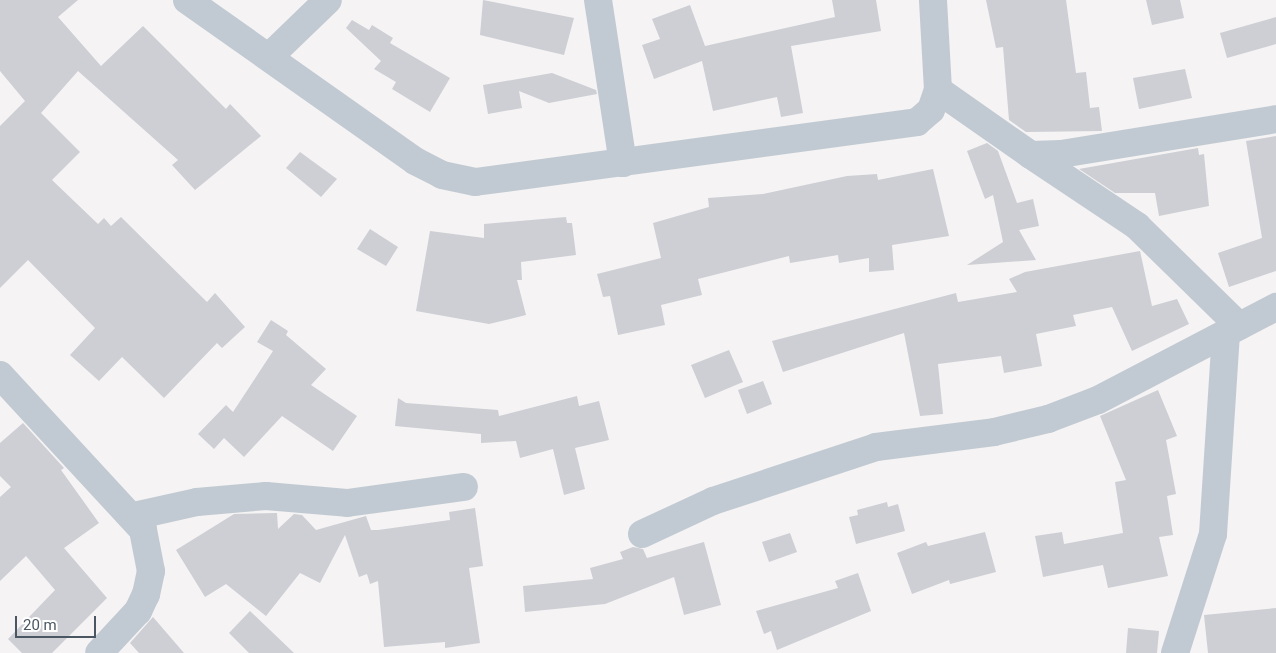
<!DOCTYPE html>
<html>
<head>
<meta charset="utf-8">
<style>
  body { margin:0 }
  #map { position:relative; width:1276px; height:653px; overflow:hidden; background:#f5f3f3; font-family:Roboto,sans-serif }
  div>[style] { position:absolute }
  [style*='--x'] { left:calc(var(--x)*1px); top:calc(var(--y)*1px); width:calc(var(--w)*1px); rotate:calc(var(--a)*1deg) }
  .building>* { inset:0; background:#cdcfd5 }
  .minor>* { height:28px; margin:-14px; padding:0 14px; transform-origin:14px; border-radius:14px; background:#c1cad2 }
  span { translate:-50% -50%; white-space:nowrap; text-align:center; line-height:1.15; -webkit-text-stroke:5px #fff; paint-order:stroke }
  .scale { position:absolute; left:15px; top:616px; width:81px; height:22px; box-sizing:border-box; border:2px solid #4a5661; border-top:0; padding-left:6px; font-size:15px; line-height:18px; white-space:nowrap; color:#4a5661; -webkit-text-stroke:4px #fff; paint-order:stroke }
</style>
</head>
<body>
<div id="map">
  <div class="building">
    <i style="clip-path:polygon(0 0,78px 0,58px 17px,101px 66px,143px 26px,226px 109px,230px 104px,261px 136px,195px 190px,172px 165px,178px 160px,78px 71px,41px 113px,80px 152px,52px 180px,98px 224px,104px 218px,111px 226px,121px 217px,207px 302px,215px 293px,245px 327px,222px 348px,217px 343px,164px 398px,122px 357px,99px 381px,70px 355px,95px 328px,28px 260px,0 288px,0 126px,25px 101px,0 71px)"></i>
    <i style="clip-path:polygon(483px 0,574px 18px,564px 55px,480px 35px)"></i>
    <i style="clip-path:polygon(832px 0,876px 0,881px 31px,791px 46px,803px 113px,781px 117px,777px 97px,713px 111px,702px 61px,654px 79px,642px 45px,660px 39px,652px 19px,690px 5px,705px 46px,835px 17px)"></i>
    <i style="clip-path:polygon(986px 0,1066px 0,1076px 73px,1086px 72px,1090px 108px,1099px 107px,1102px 131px,1026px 132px,1009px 120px,1003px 47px,996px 48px)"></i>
    <i style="clip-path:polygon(1146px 0,1180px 0,1184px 18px,1152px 25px)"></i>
    <i style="clip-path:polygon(1276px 17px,1276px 44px,1227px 58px,1220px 33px)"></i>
    <i style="clip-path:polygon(352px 20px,369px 30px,372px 25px,393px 38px,390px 43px,450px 78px,430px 112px,392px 89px,396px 82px,374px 69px,381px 61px,346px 28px)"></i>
    <i style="clip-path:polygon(1185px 69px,1192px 98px,1139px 109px,1133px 78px)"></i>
    <i style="clip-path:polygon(552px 73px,596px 90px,597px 94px,549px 103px,519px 91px,522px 108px,488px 114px,483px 85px)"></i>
    <i style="clip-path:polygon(1276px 136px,1276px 271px,1229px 287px,1218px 253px,1262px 238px,1246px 141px)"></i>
    <i style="clip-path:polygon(987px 143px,998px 151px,1017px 203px,1033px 199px,1039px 226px,1019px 230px,1036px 260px,967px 265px,1003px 242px,993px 195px,985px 199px,967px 151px)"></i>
    <i style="clip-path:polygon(1198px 148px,1199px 155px,1204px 154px,1209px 206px,1159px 216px,1155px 193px,1115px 193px,1079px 169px)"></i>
    <i style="clip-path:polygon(300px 152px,337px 179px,321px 197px,286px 168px)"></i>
    <i style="clip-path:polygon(933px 169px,949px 236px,892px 245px,894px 270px,869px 272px,869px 258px,839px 263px,838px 255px,790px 263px,789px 256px,698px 279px,702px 295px,661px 305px,665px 325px,618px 335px,610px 296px,603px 297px,597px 274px,661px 258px,653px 223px,709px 207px,708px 198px,763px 194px,847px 176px,877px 174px,878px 180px)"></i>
    <i style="clip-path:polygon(566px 217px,567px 223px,572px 223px,576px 255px,521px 262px,522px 280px,517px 280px,526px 315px,489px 324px,416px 311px,430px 231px,484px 238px,484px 224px)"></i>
    <i style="clip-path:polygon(370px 229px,398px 247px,386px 266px,357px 249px)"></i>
    <i style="clip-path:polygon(1140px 251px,1152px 306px,1177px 299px,1189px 324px,1132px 351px,1112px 307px,1073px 315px,1076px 326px,1036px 334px,1042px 366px,1004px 373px,1001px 356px,938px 364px,943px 414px,920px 416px,904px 333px,783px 372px,772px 341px,956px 293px,958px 302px,1017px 292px,1009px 279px,1025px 272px)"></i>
    <i style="clip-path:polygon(271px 320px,288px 331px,286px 335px,326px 369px,311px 385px,357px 416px,333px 451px,282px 416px,244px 457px,224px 438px,214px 449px,198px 434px,226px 405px,233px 412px,273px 351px,257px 342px)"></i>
    <i style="clip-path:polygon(729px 350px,743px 382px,705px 398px,691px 365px)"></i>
    <i style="clip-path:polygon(763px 381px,772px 404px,747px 414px,738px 390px)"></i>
    <i style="clip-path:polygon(1158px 390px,1177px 436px,1166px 440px,1176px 494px,1167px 496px,1173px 535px,1159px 537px,1168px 576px,1108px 588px,1103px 565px,1043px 577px,1035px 536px,1062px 532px,1064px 544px,1123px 533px,1115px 482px,1126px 480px,1100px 416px)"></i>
    <i style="clip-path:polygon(577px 396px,579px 406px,599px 401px,609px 440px,575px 448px,585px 489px,564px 495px,553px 449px,520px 458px,516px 441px,481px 443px,481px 434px,395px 426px,398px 398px,406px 403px,498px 410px,499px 416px)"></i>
    <i style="clip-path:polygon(23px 423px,64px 468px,61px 470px,99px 523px,64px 548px,107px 598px,52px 653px,22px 653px,8px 639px,55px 590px,26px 556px,0 581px,0 497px,11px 487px,0 476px,0 443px)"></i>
    <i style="clip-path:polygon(887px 502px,888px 507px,898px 504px,905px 531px,856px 544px,849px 517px,858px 515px,857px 510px)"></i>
    <i style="clip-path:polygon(475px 508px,483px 566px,469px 568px,480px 643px,445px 648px,445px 642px,384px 647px,378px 581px,370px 584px,367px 574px,359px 577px,345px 535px,320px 583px,300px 573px,266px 616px,226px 584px,205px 597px,176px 550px,234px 514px,277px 513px,278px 529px,294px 514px,302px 515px,316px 530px,366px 516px,371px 530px,378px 530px,450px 520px,449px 512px)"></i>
    <i style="clip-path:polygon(985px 532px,996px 572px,950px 584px,949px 580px,912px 594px,897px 553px,926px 542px,928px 546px)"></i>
    <i style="clip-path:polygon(790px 533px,797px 552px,769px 562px,762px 542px)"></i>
    <i style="clip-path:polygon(704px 542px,721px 605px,684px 615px,674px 577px,605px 604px,525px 612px,523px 586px,593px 579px,590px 568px,623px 559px,620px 552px,633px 547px,643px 549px,647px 558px)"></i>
    <i style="clip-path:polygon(858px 573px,871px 611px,777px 650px,771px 631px,764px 634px,756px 611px,838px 588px,835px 581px)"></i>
    <i style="clip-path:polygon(1276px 608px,1276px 653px,1208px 653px,1204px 615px)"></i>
    <i style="clip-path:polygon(250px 611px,294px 653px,249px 653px,229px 633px)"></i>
    <i style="clip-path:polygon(153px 617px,184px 653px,139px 653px,130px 643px)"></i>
    <i style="clip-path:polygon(1128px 628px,1159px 631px,1157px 653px,1126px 653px)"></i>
  </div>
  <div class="minor">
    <i style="--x:187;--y:0;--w:279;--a:35.2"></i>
    <i style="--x:415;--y:161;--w:30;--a:27"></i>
    <i style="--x:442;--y:175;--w:34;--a:12"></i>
    <i style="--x:475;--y:182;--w:446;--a:-7.7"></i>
    <i style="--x:917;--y:122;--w:18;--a:-41"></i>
    <i style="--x:931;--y:110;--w:21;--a:-71"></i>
    <i style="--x:938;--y:90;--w:90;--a:-93.2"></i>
    <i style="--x:598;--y:0;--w:165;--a:81.3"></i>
    <i style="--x:271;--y:55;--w:79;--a:-44"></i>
    <i style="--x:938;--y:90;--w:113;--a:35"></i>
    <i style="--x:1031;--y:155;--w:30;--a:-2"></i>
    <i style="--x:1061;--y:154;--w:218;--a:-9.2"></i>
    <i style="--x:1031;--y:155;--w:128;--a:33.8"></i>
    <i style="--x:1137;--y:226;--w:143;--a:44.4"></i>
    <i style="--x:0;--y:375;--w:211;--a:47.3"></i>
    <i style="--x:143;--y:530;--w:42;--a:79"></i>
    <i style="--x:151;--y:571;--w:24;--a:102"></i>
    <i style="--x:146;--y:594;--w:19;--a:115"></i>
    <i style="--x:138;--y:611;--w:57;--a:132.9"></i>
    <i style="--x:134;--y:516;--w:65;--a:-12.5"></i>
    <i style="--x:197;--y:502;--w:69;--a:-5"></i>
    <i style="--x:266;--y:496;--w:81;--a:4.9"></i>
    <i style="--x:347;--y:503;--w:118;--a:-7.8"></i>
    <i style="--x:642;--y:534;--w:78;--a:-24.9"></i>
    <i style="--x:713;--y:501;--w:172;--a:-18.3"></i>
    <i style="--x:876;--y:447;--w:119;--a:-7.2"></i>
    <i style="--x:994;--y:432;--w:56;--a:-13.5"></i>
    <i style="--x:1048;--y:419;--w:53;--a:-20.8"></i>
    <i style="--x:1098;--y:400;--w:201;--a:-27.6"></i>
    <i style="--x:1175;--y:653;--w:125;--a:-72.3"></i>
    <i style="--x:1213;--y:534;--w:200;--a:-86.3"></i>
  </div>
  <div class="scale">20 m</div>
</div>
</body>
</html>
